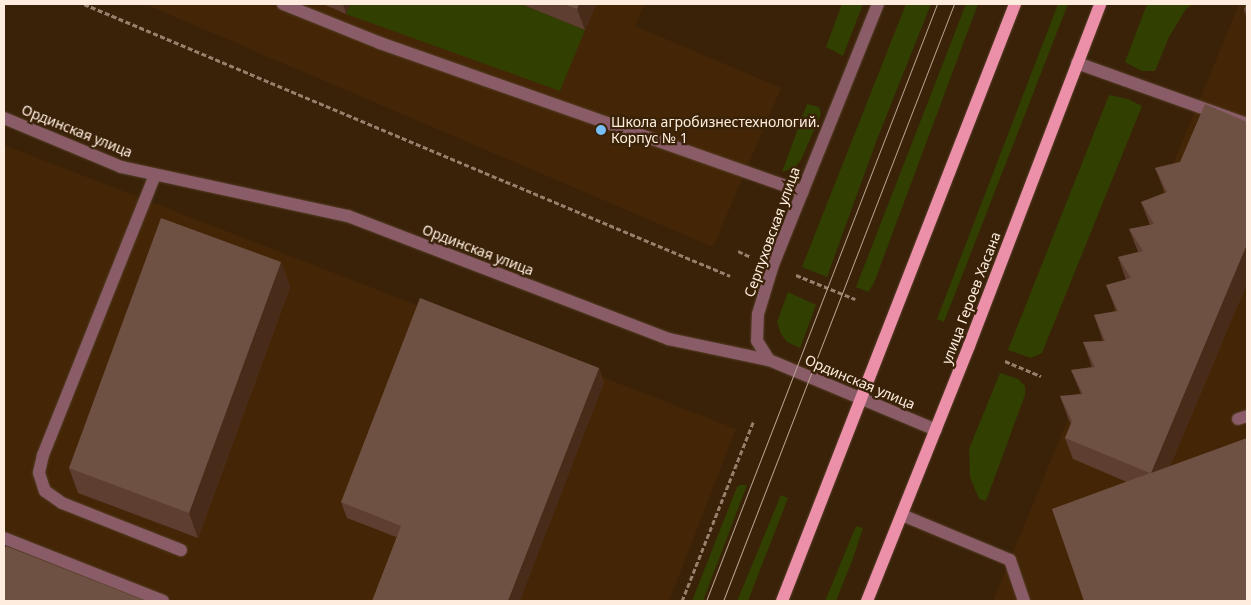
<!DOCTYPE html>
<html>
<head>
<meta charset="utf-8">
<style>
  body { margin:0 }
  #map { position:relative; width:1251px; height:605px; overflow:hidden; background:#3a2209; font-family:"Noto Sans",sans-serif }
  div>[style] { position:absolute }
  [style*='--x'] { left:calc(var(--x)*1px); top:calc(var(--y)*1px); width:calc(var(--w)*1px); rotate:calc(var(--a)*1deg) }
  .built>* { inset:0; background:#442606 }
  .green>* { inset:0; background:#313f00 }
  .path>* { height:3px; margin-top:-1.5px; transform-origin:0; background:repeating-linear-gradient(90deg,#95806c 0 5px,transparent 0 7.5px) }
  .roads { filter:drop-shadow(0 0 1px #553e27) drop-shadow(0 0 1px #553e27) }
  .minor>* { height:12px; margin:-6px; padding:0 6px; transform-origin:6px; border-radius:6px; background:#8a5c68 }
  .major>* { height:12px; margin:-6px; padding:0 6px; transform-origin:6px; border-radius:6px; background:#ec8fa8 }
  .tram>* { height:1px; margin:-0.5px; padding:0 0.5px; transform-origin:0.5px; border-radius:0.5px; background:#b8a492 }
  .wall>* { inset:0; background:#5d3e30 }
  .shaded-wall>* { inset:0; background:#482b19 }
  .building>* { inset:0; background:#6e5143 }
  .dots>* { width:14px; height:14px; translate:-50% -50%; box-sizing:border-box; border:2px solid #3a2209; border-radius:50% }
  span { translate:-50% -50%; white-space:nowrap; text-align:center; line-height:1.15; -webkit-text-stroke:4.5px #3a2209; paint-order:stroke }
  .poi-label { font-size:14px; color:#feeddf }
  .left { translate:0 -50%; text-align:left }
  .street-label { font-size:14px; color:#feeddf }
  .frame { position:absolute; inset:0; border:5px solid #feeddf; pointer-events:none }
</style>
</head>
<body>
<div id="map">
  <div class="built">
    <i style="clip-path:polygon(145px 4px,644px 4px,635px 26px,781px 88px,713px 247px)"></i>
    <i style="clip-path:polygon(1239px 4px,1247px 4px,1247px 601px,993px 601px)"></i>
    <i style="clip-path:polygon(4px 145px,736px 429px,669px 601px,4px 601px)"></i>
  </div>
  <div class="green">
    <i style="clip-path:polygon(350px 4px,521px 4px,585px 30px,560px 91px,346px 14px)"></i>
    <i style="clip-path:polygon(842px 4px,863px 4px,843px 56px,826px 47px)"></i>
    <i style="clip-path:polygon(906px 4px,931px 4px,876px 142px,827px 277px,802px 267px)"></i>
    <i style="clip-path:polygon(966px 4px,978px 4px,874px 283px,868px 292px,856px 287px)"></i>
    <i style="clip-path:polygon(1058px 4px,1068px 4px,944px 322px,937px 319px)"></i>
    <i style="clip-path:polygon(1147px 4px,1193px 4px,1186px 9px,1169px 37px,1155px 71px,1142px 71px,1125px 62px)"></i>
    <i style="clip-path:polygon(1109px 95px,1128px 99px,1142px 106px,1042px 353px,1031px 358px,1008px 350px)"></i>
    <i style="clip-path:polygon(807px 104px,819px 107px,821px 114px,801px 160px,795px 167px,782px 172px)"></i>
    <i style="clip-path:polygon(788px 292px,816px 305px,800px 348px,787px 342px,781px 334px,777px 322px)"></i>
    <i style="clip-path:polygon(1000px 373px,1018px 379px,1025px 386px,1025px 395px,986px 501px,979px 499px,970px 477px,969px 449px)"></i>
    <i style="clip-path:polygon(740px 485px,747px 485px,703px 601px,692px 601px,737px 487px)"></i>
    <i style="clip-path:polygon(781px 495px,788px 498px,748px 601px,737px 601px)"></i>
    <i style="clip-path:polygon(856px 526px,863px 528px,852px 561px,836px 601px,825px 601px)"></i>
  </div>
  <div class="path">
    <i style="--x:84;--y:4;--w:701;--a:22.83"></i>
    <i style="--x:738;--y:251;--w:14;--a:25"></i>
    <i style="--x:796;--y:275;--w:64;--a:22.1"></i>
    <i style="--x:1005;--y:361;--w:39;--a:23"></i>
    <i style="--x:682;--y:601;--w:195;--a:-68.3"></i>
  </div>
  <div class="roads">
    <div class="minor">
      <i style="--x:283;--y:4;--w:105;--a:21.9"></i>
      <i style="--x:380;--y:43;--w:448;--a:19.4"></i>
      <i style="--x:1077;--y:63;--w:181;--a:19.7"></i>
      <i style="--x:4;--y:118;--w:127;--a:22.7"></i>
      <i style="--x:121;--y:167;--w:232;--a:12.2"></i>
      <i style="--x:348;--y:216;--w:344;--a:21"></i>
      <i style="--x:669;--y:339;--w:102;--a:11.9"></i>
      <i style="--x:769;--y:360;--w:181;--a:22.7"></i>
      <i style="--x:155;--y:175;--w:302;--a:111.8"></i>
      <i style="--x:43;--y:455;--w:18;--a:103"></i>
      <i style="--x:39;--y:473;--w:19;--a:72"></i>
      <i style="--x:45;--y:491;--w:21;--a:35"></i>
      <i style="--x:62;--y:503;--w:128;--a:21.6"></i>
      <i style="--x:769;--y:360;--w:22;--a:-122"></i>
      <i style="--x:757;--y:341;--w:27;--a:-88"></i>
      <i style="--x:758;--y:314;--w:51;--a:-73"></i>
      <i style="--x:773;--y:265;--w:281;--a:-68.1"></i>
      <i style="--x:1238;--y:419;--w:9;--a:-18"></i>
      <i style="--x:902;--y:515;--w:117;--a:22.6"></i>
      <i style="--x:1010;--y:560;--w:43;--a:71.1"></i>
      <i style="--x:4;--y:538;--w:171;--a:21.6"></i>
    </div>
    <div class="major">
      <i style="--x:782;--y:601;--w:641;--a:-68.68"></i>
      <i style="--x:867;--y:601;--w:275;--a:-68.2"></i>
      <i style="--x:969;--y:346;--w:366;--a:-69"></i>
    </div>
  </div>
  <div class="tram">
    <i style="--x:706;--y:601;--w:640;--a:-68.85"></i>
    <i style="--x:723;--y:601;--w:640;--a:-68.85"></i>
  </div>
  <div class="wall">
    <i style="clip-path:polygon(323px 4px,350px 4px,346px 14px)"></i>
    <i style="clip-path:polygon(521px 4px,596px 4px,585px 30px)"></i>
    <i style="clip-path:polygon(1247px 4px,1247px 20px,1244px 10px)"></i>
    <i style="clip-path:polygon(1247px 122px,1247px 283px,1170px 466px,1127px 482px,1073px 459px,1065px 438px,1071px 424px,1068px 418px,1060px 396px,1081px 394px,1071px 370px,1092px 367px,1083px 342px,1103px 341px,1094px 315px,1116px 311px,1106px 285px,1126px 280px,1118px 257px,1138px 252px,1129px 229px,1150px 225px,1141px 202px,1165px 193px,1155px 168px,1180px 162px)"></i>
    <i style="clip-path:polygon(281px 262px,290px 287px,198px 538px,78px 493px,69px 468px)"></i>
    <i style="clip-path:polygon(599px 368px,604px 383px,396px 537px,347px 518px,341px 502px)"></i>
  </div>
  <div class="shaded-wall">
    <i style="clip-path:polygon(343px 4px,350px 4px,346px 14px)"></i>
    <i style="clip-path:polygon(579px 4px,596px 4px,585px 30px,577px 9px)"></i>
    <i style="clip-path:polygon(1247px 244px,1247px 283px,1158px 495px,1151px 473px)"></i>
    <i style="clip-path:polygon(281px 262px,290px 287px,198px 538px,189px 513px)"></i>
    <i style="clip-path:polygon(599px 368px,604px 383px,520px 601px,508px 601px)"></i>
  </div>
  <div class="building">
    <i style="clip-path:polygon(564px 4px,579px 4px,577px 9px)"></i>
    <i style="clip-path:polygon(1246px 4px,1247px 4px,1247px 11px,1244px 10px)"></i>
    <i style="clip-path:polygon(1205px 104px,1247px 122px,1247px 244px,1151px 473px,1247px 438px,1247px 601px,1084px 601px,1052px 509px,1150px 473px,1065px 438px,1072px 421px,1060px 396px,1083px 394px,1071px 370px,1095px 367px,1083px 342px,1105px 341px,1094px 315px,1118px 311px,1106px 285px,1131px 278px,1118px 257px,1143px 251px,1129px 229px,1154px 224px,1141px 202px,1167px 192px,1155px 168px,1180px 162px)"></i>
    <i style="clip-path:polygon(161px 218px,281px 262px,189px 513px,69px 468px)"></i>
    <i style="clip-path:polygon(420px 298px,599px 368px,508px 601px,372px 601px,401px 526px,341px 502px)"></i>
    <i style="clip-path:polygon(6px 546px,146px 601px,7px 601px,4px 600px,4px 551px)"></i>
  </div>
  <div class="dots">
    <i style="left:601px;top:130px;background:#77bff7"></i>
  </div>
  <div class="poi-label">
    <span class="left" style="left:611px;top:130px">Школа агробизнестехнологий.<br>Корпус № 1</span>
  </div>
  <div class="street-label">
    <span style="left:77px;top:131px;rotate:22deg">Ординская улица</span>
    <span style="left:772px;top:232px;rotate:-70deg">Серпуховская улица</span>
    <span style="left:478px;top:250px;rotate:21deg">Ординская улица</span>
    <span style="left:971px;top:298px;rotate:-69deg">улица Героев Хасана</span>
    <span style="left:860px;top:382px;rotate:23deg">Ординская улица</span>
  </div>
  <div class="frame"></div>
</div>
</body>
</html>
